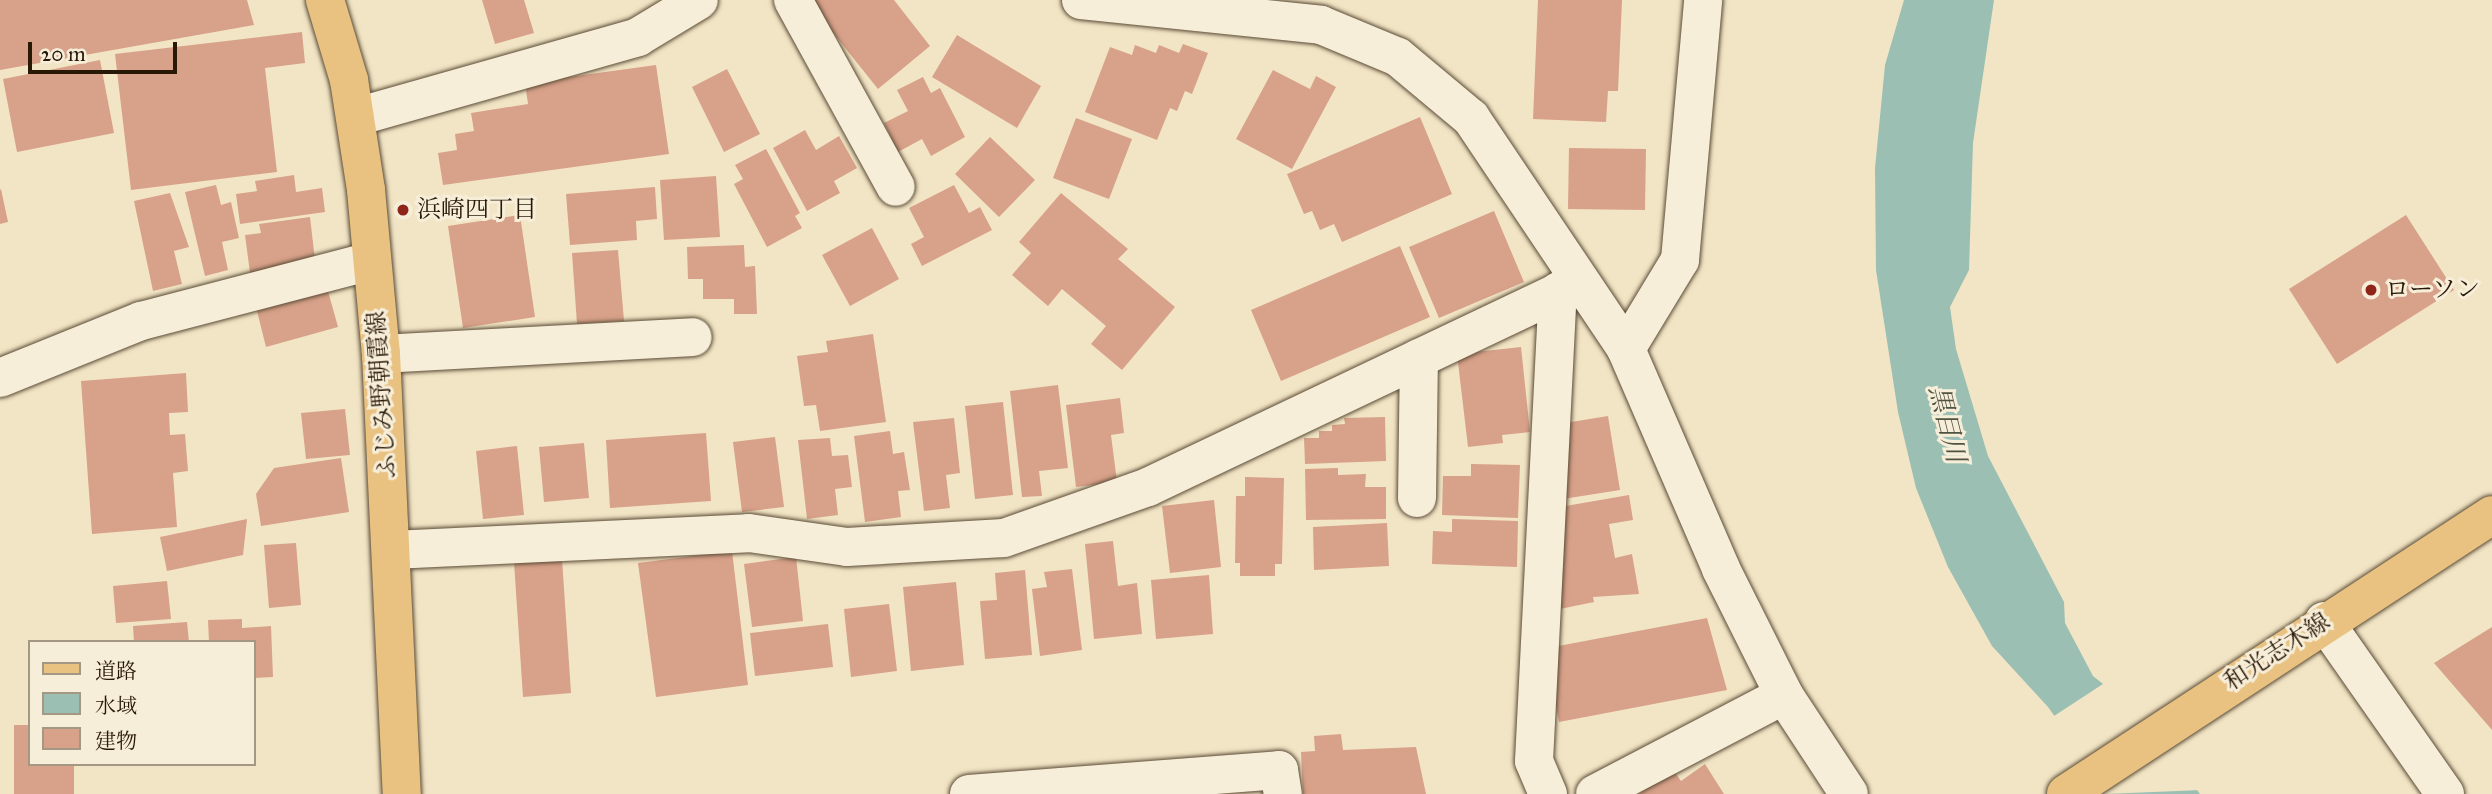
<!DOCTYPE html>
<html>
<head>
<meta charset="utf-8">
<style>
  body { margin:0 }
  #map { position:relative; width:2492px; height:794px; overflow:hidden; background:#f2e5c5; font-family:"IM FELL Great Primer","Noto Serif JP",serif }
  div>[style] { position:absolute }
  [style*='--x'] { left:calc(var(--x)*1px); top:calc(var(--y)*1px); width:calc(var(--w)*1px); rotate:calc(var(--a)*1deg) }
  .water>* { inset:0; background:#9bbfb2 }
  .pier>* { inset:0; background:#f2e5c5 }
  .building>* { inset:0; background:#d8a189 }
  .roads { filter:drop-shadow(0 0 2px #5a4b36) drop-shadow(0 0 2px #5a4b36) }
  .minor>* { height:38px; margin:-19px; padding:0 19px; transform-origin:19px; border-radius:19px; background:#f7eed9 }
  .major>* { height:38px; margin:-19px; padding:0 19px; transform-origin:19px; border-radius:19px; background:#e9c282 }
  .dots>* { width:19px; height:19px; translate:-50% -50%; box-sizing:border-box; border:4px solid #f7eed9; border-radius:50% }
  span { translate:-50% -50%; white-space:nowrap; text-align:center; line-height:1.15; -webkit-text-stroke:6px #f7eed9; paint-order:stroke }
  .poi-label { font-size:24px; color:#281806 }
  .left { translate:0 -50%; text-align:left }
  .street-label { font-size:24px; color:#281806 }
  .water-label { font-size:26px; color:#505242; font-style:italic }
  .legend { position:absolute; left:28px; top:640px; width:228px; height:126px; box-sizing:border-box; background:#f7eed9; border:2px solid #a49885; margin:0; padding:9px 12px; list-style:none; font-size:21px; color:#281806 }
  .legend li { display:flex; align-items:center; gap:14px; height:35px }
  .legend b { width:35px; border:2px solid #a49885 }
  .scale { position:absolute; left:28px; top:42px; width:149px; height:32px; box-sizing:border-box; border:4px solid #281806; border-top:0; padding-left:9px; font-size:21px; line-height:24px; white-space:nowrap; color:#281806; -webkit-text-stroke:5px #f7eed9; paint-order:stroke }
</style>
</head>
<body>
<div id="map">
  <div class="water">
    <i style="clip-path:polygon(1904px 0,1994px 0,1973px 143px,1969px 270px,1950px 307px,1956px 349px,1988px 456px,2064px 602px,2065px 623px,2093px 676px,2142px 715px,2200px 794px,2110px 794px,2048px 707px,1992px 646px,1948px 567px,1916px 488px,1898px 412px,1876px 270px,1875px 168px,1885px 65px)"></i>
  </div>
  <div class="pier">
    <i style="clip-path:polygon(2106px 682px,2145px 713px,2201px 790px,2105px 794px,2051px 718px)"></i>
  </div>
  <div class="building">
    <i style="clip-path:polygon(0 0,247px 0,254px 25px,0 70px)"></i>
    <i style="clip-path:polygon(482px 0,524px 0,534px 33px,495px 44px)"></i>
    <i style="clip-path:polygon(815px 0,894px 0,930px 46px,878px 89px,810px 4px)"></i>
    <i style="clip-path:polygon(1538px 0,1622px 0,1618px 91px,1608px 91px,1606px 122px,1533px 119px)"></i>
    <i style="clip-path:polygon(302px 32px,305px 63px,265px 68px,277px 172px,131px 190px,115px 54px)"></i>
    <i style="clip-path:polygon(957px 35px,1041px 86px,1017px 128px,932px 77px)"></i>
    <i style="clip-path:polygon(1183px 44px,1208px 53px,1192px 94px,1185px 91px,1177px 111px,1170px 108px,1157px 140px,1085px 112px,1110px 47px,1132px 55px,1135px 45px,1156px 53px,1159px 45px,1179px 53px)"></i>
    <i style="clip-path:polygon(100px 60px,114px 133px,17px 152px,3px 79px)"></i>
    <i style="clip-path:polygon(656px 65px,669px 154px,443px 185px,438px 153px,457px 150px,455px 134px,474px 131px,471px 113px,528px 104px,525px 83px)"></i>
    <i style="clip-path:polygon(727px 69px,760px 134px,724px 152px,692px 87px)"></i>
    <i style="clip-path:polygon(1273px 70px,1310px 89px,1316px 76px,1336px 87px,1292px 169px,1236px 139px)"></i>
    <i style="clip-path:polygon(923px 77px,931px 93px,940px 88px,965px 137px,931px 156px,922px 139px,898px 152px,884px 123px,908px 111px,897px 90px)"></i>
    <i style="clip-path:polygon(1420px 117px,1452px 194px,1342px 242px,1334px 224px,1320px 230px,1312px 211px,1304px 214px,1287px 174px)"></i>
    <i style="clip-path:polygon(1076px 118px,1132px 139px,1109px 199px,1053px 178px)"></i>
    <i style="clip-path:polygon(805px 130px,816px 150px,839px 136px,857px 168px,834px 181px,840px 193px,807px 211px,773px 148px)"></i>
    <i style="clip-path:polygon(990px 137px,1035px 180px,999px 217px,955px 174px)"></i>
    <i style="clip-path:polygon(1569px 148px,1646px 149px,1645px 210px,1568px 209px)"></i>
    <i style="clip-path:polygon(766px 149px,800px 213px,795px 216px,802px 228px,767px 247px,734px 184px,743px 179px,735px 165px)"></i>
    <i style="clip-path:polygon(294px 175px,296px 192px,322px 188px,325px 212px,240px 224px,236px 194px,257px 191px,255px 181px)"></i>
    <i style="clip-path:polygon(716px 176px,720px 237px,664px 240px,660px 180px)"></i>
    <i style="clip-path:polygon(216px 185px,221px 205px,231px 202px,239px 238px,222px 242px,228px 270px,205px 276px,185px 192px)"></i>
    <i style="clip-path:polygon(954px 185px,969px 213px,980px 207px,992px 230px,922px 266px,911px 244px,924px 237px,909px 208px)"></i>
    <i style="clip-path:polygon(655px 187px,657px 219px,636px 221px,637px 240px,570px 245px,566px 194px)"></i>
    <i style="clip-path:polygon(1px 189px,8px 222px,0 224px,0 190px)"></i>
    <i style="clip-path:polygon(170px 193px,189px 247px,174px 251px,182px 284px,153px 291px,134px 201px)"></i>
    <i style="clip-path:polygon(1061px 193px,1128px 249px,1118px 259px,1175px 307px,1122px 370px,1091px 344px,1106px 326px,1062px 289px,1048px 306px,1012px 275px,1031px 253px,1019px 242px)"></i>
    <i style="clip-path:polygon(1494px 211px,1524px 282px,1439px 318px,1409px 247px)"></i>
    <i style="clip-path:polygon(520px 215px,535px 317px,463px 328px,448px 226px)"></i>
    <i style="clip-path:polygon(2406px 215px,2454px 290px,2337px 364px,2289px 289px)"></i>
    <i style="clip-path:polygon(310px 217px,315px 260px,250px 273px,245px 235px,261px 233px,259px 224px)"></i>
    <i style="clip-path:polygon(872px 228px,899px 279px,850px 306px,822px 255px)"></i>
    <i style="clip-path:polygon(744px 245px,745px 267px,755px 266px,757px 314px,734px 314px,734px 299px,703px 299px,703px 279px,688px 279px,687px 247px)"></i>
    <i style="clip-path:polygon(1400px 246px,1430px 317px,1281px 381px,1251px 310px)"></i>
    <i style="clip-path:polygon(618px 250px,624px 321px,577px 324px,572px 253px)"></i>
    <i style="clip-path:polygon(328px 291px,338px 327px,266px 347px,257px 311px)"></i>
    <i style="clip-path:polygon(873px 334px,886px 422px,820px 431px,816px 405px,804px 406px,797px 356px,828px 352px,826px 341px)"></i>
    <i style="clip-path:polygon(1521px 347px,1530px 432px,1502px 435px,1503px 443px,1468px 447px,1457px 354px)"></i>
    <i style="clip-path:polygon(186px 373px,188px 412px,169px 413px,170px 435px,185px 434px,188px 471px,173px 473px,177px 527px,92px 534px,81px 381px)"></i>
    <i style="clip-path:polygon(1058px 385px,1068px 468px,1039px 471px,1042px 496px,1022px 497px,1010px 391px)"></i>
    <i style="clip-path:polygon(1120px 398px,1124px 433px,1111px 435px,1117px 482px,1076px 487px,1066px 405px)"></i>
    <i style="clip-path:polygon(1003px 402px,1013px 495px,975px 499px,965px 406px)"></i>
    <i style="clip-path:polygon(345px 409px,350px 455px,306px 459px,301px 413px)"></i>
    <i style="clip-path:polygon(1608px 416px,1620px 490px,1563px 499px,1565px 423px)"></i>
    <i style="clip-path:polygon(1385px 417px,1386px 461px,1305px 464px,1304px 438px,1319px 438px,1319px 431px,1332px 431px,1332px 425px,1345px 424px,1344px 418px)"></i>
    <i style="clip-path:polygon(954px 418px,960px 473px,946px 475px,950px 508px,924px 511px,913px 422px)"></i>
    <i style="clip-path:polygon(890px 431px,893px 454px,904px 452px,910px 490px,898px 491px,901px 517px,865px 522px,854px 436px)"></i>
    <i style="clip-path:polygon(706px 433px,711px 501px,610px 508px,606px 440px)"></i>
    <i style="clip-path:polygon(775px 437px,784px 507px,742px 512px,733px 442px)"></i>
    <i style="clip-path:polygon(830px 438px,832px 456px,848px 455px,852px 487px,835px 489px,838px 515px,807px 519px,798px 440px)"></i>
    <i style="clip-path:polygon(584px 443px,589px 498px,544px 502px,539px 447px)"></i>
    <i style="clip-path:polygon(517px 446px,524px 515px,483px 519px,476px 451px)"></i>
    <i style="clip-path:polygon(341px 458px,349px 512px,261px 526px,256px 494px,274px 468px)"></i>
    <i style="clip-path:polygon(1471px 464px,1520px 465px,1518px 518px,1442px 515px,1443px 476px,1471px 476px)"></i>
    <i style="clip-path:polygon(1338px 468px,1338px 475px,1366px 474px,1365px 487px,1386px 487px,1386px 519px,1306px 520px,1305px 469px)"></i>
    <i style="clip-path:polygon(1245px 477px,1284px 478px,1282px 564px,1275px 564px,1275px 576px,1240px 576px,1240px 563px,1235px 563px,1236px 496px,1245px 496px)"></i>
    <i style="clip-path:polygon(1629px 495px,1633px 520px,1609px 524px,1615px 558px,1632px 554px,1639px 594px,1593px 597px,1594px 602px,1555px 610px,1554px 508px)"></i>
    <i style="clip-path:polygon(1214px 500px,1221px 567px,1170px 573px,1162px 506px)"></i>
    <i style="clip-path:polygon(247px 519px,243px 555px,167px 571px,160px 537px)"></i>
    <i style="clip-path:polygon(1452px 519px,1518px 521px,1517px 567px,1432px 564px,1433px 531px,1452px 532px)"></i>
    <i style="clip-path:polygon(1387px 523px,1389px 566px,1314px 570px,1313px 527px)"></i>
    <i style="clip-path:polygon(1113px 541px,1118px 586px,1137px 583px,1142px 634px,1094px 639px,1085px 544px)"></i>
    <i style="clip-path:polygon(296px 543px,301px 605px,269px 608px,264px 545px)"></i>
    <i style="clip-path:polygon(732px 551px,748px 685px,656px 697px,638px 563px)"></i>
    <i style="clip-path:polygon(796px 557px,803px 621px,752px 627px,744px 564px)"></i>
    <i style="clip-path:polygon(562px 559px,571px 693px,523px 697px,514px 562px)"></i>
    <i style="clip-path:polygon(1072px 569px,1082px 650px,1040px 656px,1032px 589px,1047px 587px,1044px 572px)"></i>
    <i style="clip-path:polygon(1025px 570px,1032px 655px,985px 659px,980px 601px,997px 600px,995px 573px)"></i>
    <i style="clip-path:polygon(1209px 575px,1213px 634px,1156px 639px,1151px 580px)"></i>
    <i style="clip-path:polygon(167px 581px,171px 619px,116px 623px,113px 586px)"></i>
    <i style="clip-path:polygon(956px 582px,964px 665px,911px 671px,903px 587px)"></i>
    <i style="clip-path:polygon(889px 604px,897px 671px,851px 677px,844px 609px)"></i>
    <i style="clip-path:polygon(1707px 618px,1727px 690px,1559px 722px,1550px 675px,1553px 647px)"></i>
    <i style="clip-path:polygon(242px 619px,242px 628px,271px 626px,273px 677px,254px 678px,254px 642px,209px 642px,208px 620px)"></i>
    <i style="clip-path:polygon(187px 622px,189px 642px,134px 642px,133px 626px)"></i>
    <i style="clip-path:polygon(828px 624px,833px 667px,755px 676px,750px 633px)"></i>
    <i style="clip-path:polygon(2492px 627px,2492px 730px,2434px 663px)"></i>
    <i style="clip-path:polygon(14px 725px,30px 725px,30px 764px,74px 764px,74px 794px,14px 794px)"></i>
    <i style="clip-path:polygon(1341px 734px,1343px 750px,1416px 747px,1426px 794px,1303px 794px,1301px 752px,1315px 751px,1314px 736px)"></i>
    <i style="clip-path:polygon(1705px 764px,1724px 794px,1639px 794px,1674px 771px,1681px 781px)"></i>
  </div>
  <div class="roads">
    <div class="minor">
      <i style="--x:793;--y:0;--w:213;--a:61.2"></i>
      <i style="--x:1081;--y:0;--w:241;--a:5.9"></i>
      <i style="--x:1321;--y:25;--w:83;--a:22.6"></i>
      <i style="--x:1398;--y:57;--w:95;--a:39.9"></i>
      <i style="--x:1471;--y:118;--w:278;--a:56.1"></i>
      <i style="--x:1626;--y:349;--w:240;--a:66.6"></i>
      <i style="--x:1721;--y:569;--w:141;--a:63.4"></i>
      <i style="--x:1784;--y:695;--w:118;--a:56.7"></i>
      <i style="--x:356;--y:117;--w:293;--a:-15.8"></i>
      <i style="--x:638;--y:37;--w:71;--a:-31.2"></i>
      <i style="--x:1626;--y:349;--w:104;--a:-58.8"></i>
      <i style="--x:1680;--y:260;--w:261;--a:-84.9"></i>
      <i style="--x:381;--y:354;--w:312;--a:-3.1"></i>
      <i style="--x:0;--y:378;--w:152;--a:-22"></i>
      <i style="--x:141;--y:321;--w:238;--a:-14.6"></i>
      <i style="--x:1417;--y:498;--w:140;--a:-89.2"></i>
      <i style="--x:392;--y:550;--w:357;--a:-2.7"></i>
      <i style="--x:749;--y:533;--w:99;--a:8.1"></i>
      <i style="--x:847;--y:547;--w:157;--a:-3.3"></i>
      <i style="--x:1004;--y:538;--w:153;--a:-19.5"></i>
      <i style="--x:1148;--y:487;--w:454;--a:-25.4"></i>
      <i style="--x:1558;--y:292;--w:24;--a:-35"></i>
      <i style="--x:2324;--y:621;--w:211;--a:55"></i>
      <i style="--x:969;--y:794;--w:311;--a:-4.4"></i>
      <i style="--x:1279;--y:770;--w:24;--a:81"></i>
      <i style="--x:1548;--y:794;--w:36;--a:-113"></i>
      <i style="--x:1534;--y:761;--w:470;--a:-87.1"></i>
      <i style="--x:1595;--y:794;--w:213;--a:-27.6"></i>
    </div>
    <div class="major">
      <i style="--x:325;--y:0;--w:84;--a:73.3"></i>
      <i style="--x:349;--y:80;--w:111;--a:81.2"></i>
      <i style="--x:366;--y:190;--w:165;--a:84.8"></i>
      <i style="--x:381;--y:354;--w:441;--a:87.3"></i>
      <i style="--x:2066;--y:794;--w:509;--a:-33.22"></i>
    </div>
  </div>
  <div class="dots">
    <i style="left:403px;top:210px;background:#8f2418"></i>
    <i style="left:2371px;top:290px;background:#8f2418"></i>
  </div>
  <div class="poi-label">
    <span class="left" style="left:417px;top:210px">浜崎四丁目</span>
    <span class="left" style="left:2385px;top:290px">ローソン</span>
  </div>
  <div class="street-label">
    <span style="left:382px;top:395px;rotate:-94deg">ふじみ野朝霞線</span>
    <span style="left:2277px;top:652px;rotate:-33deg">和光志木線</span>
  </div>
  <div class="water-label">
    <span style="left:1947px;top:424px;rotate:76deg">黒目川</span>
  </div>
  <ul class="legend">
  <li><b style="height:9px;background:#e9c282"></b>道路</li>
  <li><b style="height:19px;background:#9bbfb2"></b>水域</li>
  <li><b style="height:19px;background:#d8a189"></b>建物</li>
  </ul>
  <div class="scale">20 m</div>
</div>
</body>
</html>
